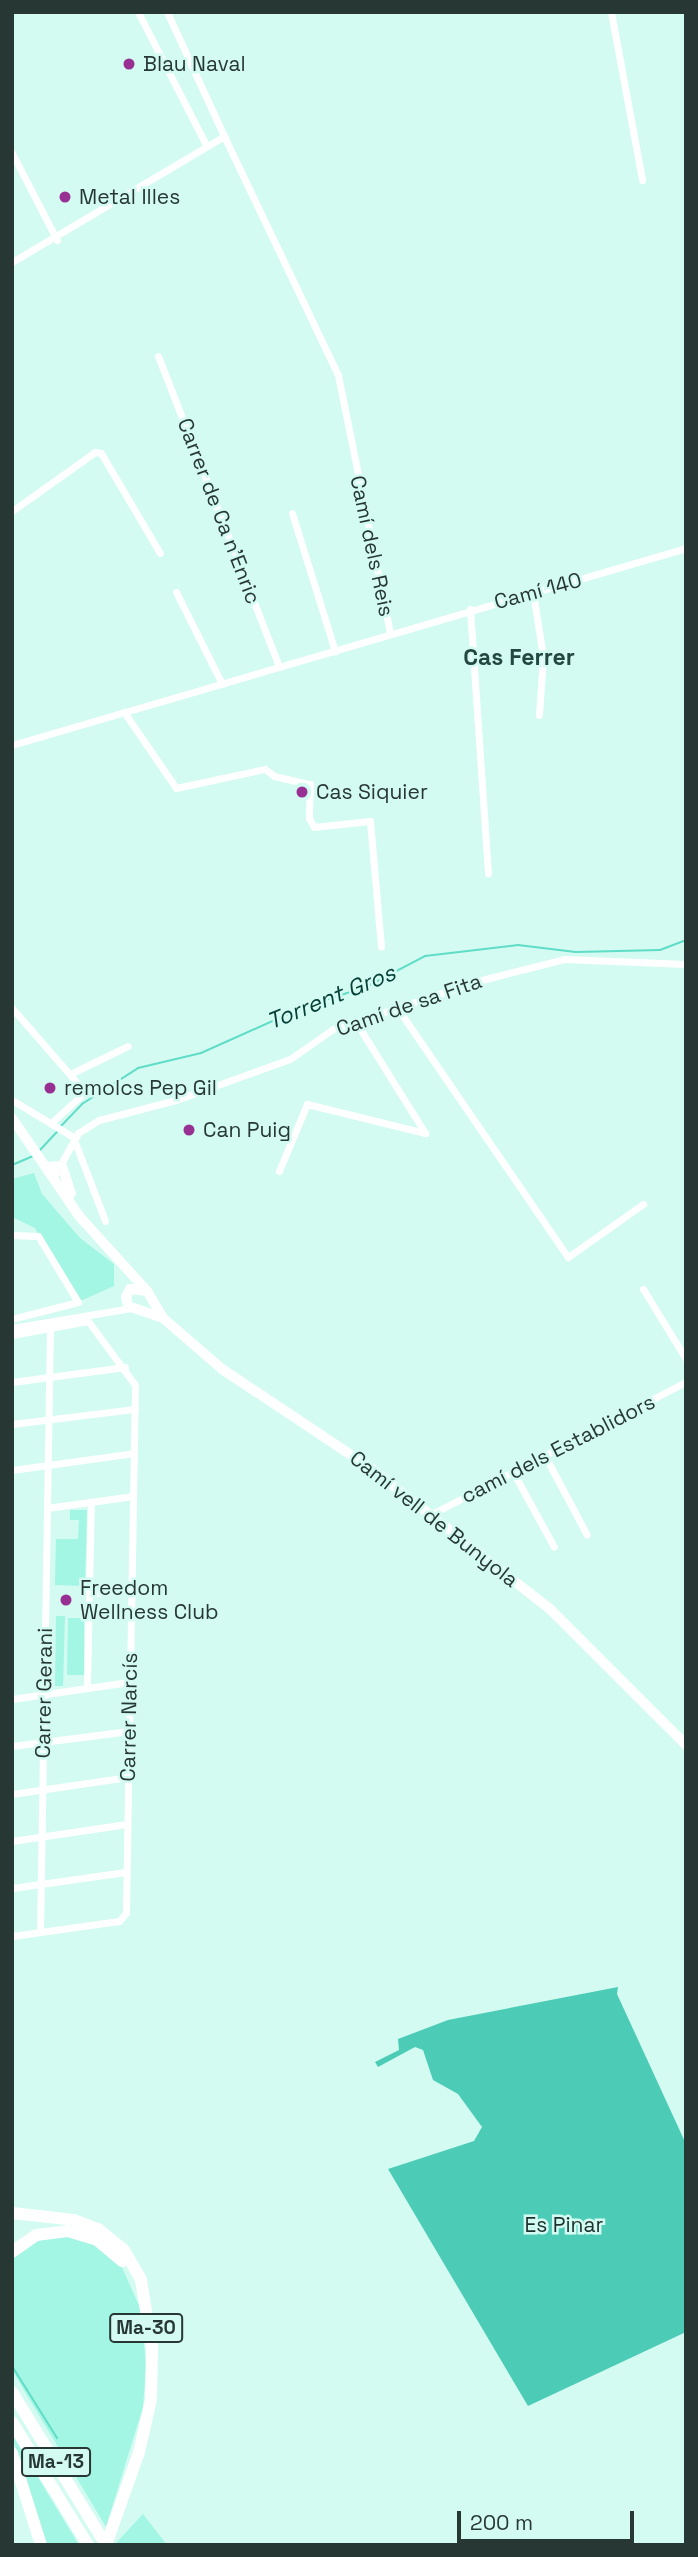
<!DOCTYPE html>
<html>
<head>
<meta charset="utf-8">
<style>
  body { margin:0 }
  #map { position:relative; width:698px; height:2557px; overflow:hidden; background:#d3fbf2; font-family:"Space Grotesk",sans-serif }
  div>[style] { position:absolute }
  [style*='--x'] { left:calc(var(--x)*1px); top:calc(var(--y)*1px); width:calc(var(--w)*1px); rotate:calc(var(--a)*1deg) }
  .green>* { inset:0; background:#a3f5e4 }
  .forest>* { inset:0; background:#4cccb7 }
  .stream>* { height:2px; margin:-1px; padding:0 1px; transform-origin:1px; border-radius:1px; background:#5fddc6 }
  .street>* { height:7px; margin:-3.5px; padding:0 3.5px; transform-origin:3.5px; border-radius:3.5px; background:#fff }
  .secondary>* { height:10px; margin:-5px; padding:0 5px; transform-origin:5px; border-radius:5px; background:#fff }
  .highway>* { height:12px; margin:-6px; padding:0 6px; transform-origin:6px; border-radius:6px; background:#fff }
  .dots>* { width:19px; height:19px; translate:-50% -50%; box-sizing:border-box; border:4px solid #d3fbf2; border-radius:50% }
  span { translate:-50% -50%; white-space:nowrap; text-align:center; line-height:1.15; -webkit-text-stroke:5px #d3fbf2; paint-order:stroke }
  .shield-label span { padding:2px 5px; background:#d3fbf2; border:2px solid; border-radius:5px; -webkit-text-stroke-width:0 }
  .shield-label { font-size:19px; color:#273734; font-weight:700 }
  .poi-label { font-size:21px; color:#273734 }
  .left { translate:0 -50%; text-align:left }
  .street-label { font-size:21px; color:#273734 }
  .park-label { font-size:21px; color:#1b312c }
  .neighbourhood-label { font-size:23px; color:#244841; font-weight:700 }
  .water-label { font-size:23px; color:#064139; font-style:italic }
  .frame { position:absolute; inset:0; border:14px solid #273734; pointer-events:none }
  .scale { position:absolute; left:457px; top:2511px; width:177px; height:32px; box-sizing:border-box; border:4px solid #273734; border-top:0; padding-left:9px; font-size:21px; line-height:24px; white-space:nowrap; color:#273734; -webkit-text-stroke:5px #d3fbf2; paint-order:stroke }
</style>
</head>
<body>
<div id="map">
  <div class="green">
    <i style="clip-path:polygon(34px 1173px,42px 1194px,80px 1238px,114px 1264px,114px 1286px,78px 1302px,35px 1228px,12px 1217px,12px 1179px)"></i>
    <i style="clip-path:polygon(70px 1510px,87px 1510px,85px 1586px,55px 1585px,56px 1539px,78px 1539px,79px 1520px,70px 1520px)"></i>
    <i style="clip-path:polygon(56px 1616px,65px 1616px,63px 1686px,55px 1686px)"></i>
    <i style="clip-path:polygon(68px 1618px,84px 1618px,84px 1675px,67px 1675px)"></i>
    <i style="clip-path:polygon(54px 2235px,90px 2240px,120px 2263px,141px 2310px,146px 2367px,143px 2407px,106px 2527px,12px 2370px,12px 2258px,25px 2245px)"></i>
    <i style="clip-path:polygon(13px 2439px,14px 2438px,79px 2545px,45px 2545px)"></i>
    <i style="clip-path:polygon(143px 2514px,167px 2545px,116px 2545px,116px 2543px)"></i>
  </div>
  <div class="forest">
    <i style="clip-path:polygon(618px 1987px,617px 1994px,686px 2144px,686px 2332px,528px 2406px,388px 2169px,474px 2141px,482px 2127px,458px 2094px,433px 2080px,423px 2050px,415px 2047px,378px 2067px,375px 2062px,399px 2050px,398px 2039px,448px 2020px)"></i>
  </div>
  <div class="stream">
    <i style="--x:61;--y:1126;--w:30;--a:-46"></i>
    <i style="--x:82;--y:1104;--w:67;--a:-32.7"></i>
    <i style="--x:138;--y:1068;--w:65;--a:-13.4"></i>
    <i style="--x:201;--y:1053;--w:115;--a:-24.1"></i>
    <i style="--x:306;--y:1006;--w:63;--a:-17.6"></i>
    <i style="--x:366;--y:987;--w:67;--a:-27.7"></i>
    <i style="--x:425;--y:956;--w:94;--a:-6.7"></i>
    <i style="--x:518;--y:945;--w:58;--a:6.9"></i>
    <i style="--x:576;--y:952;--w:84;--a:-1.4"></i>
    <i style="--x:660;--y:950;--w:28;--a:-21"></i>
    <i style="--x:40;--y:1150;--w:26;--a:-47"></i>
    <i style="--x:12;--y:1165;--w:23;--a:-23"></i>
    <i style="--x:12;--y:2366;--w:85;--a:58"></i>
  </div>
  <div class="street">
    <i style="--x:138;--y:12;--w:149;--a:62.9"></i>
    <i style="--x:167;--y:12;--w:136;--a:65.3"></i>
    <i style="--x:611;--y:12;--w:171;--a:79.5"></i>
    <i style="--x:12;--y:153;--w:98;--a:62.7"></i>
    <i style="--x:12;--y:262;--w:247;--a:-30.7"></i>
    <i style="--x:224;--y:136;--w:265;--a:64.5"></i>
    <i style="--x:338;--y:375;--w:262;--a:78.6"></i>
    <i style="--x:158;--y:356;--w:334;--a:68.7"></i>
    <i style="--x:12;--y:511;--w:102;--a:-35.4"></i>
    <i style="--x:95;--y:452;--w:6;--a:9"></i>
    <i style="--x:101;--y:453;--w:116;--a:59.5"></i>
    <i style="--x:292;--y:513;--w:145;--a:72.7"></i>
    <i style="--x:176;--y:592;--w:103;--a:63.4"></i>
    <i style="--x:533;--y:593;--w:64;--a:81"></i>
    <i style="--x:543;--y:656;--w:59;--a:93.9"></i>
    <i style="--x:470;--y:609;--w:265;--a:86.1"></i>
    <i style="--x:124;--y:712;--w:92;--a:55.6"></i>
    <i style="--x:176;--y:788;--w:91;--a:-12.1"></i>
    <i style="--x:265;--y:769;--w:11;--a:38"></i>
    <i style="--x:274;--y:776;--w:37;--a:13"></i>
    <i style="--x:310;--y:784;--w:34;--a:92"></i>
    <i style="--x:309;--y:818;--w:10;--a:61"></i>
    <i style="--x:314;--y:827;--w:56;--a:-6.1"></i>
    <i style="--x:370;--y:821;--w:126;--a:85"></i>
    <i style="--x:12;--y:745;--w:702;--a:-16.29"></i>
    <i style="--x:12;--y:1008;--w:111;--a:49"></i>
    <i style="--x:85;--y:1092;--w:46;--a:137.6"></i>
    <i style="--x:398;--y:1009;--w:301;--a:55.6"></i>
    <i style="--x:568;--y:1257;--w:92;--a:-35.2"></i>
    <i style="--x:70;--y:1074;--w:64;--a:-25.8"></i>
    <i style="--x:12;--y:1100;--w:71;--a:31.2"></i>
    <i style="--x:73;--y:1137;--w:90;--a:69.1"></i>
    <i style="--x:279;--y:1171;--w:73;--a:-67.3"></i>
    <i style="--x:307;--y:1104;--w:122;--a:13.8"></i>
    <i style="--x:425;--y:1133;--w:131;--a:-121.9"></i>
    <i style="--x:53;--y:1178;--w:51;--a:-60.9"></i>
    <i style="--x:78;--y:1133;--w:25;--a:-32"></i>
    <i style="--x:99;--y:1120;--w:80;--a:-14.6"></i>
    <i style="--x:176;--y:1100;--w:121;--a:-19.8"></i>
    <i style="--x:290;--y:1059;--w:52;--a:-34.9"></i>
    <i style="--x:333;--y:1029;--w:153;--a:-18.3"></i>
    <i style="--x:478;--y:981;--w:89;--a:-14.3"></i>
    <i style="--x:564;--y:959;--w:122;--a:2.3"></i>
    <i style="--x:12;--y:1235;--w:26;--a:2"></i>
    <i style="--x:38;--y:1236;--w:77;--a:58.8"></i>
    <i style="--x:78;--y:1302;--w:68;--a:165.6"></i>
    <i style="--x:643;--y:1289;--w:82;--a:58.4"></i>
    <i style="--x:12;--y:1328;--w:121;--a:-9.5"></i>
    <i style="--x:12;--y:1335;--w:77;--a:-10.4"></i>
    <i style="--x:88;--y:1321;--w:79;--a:53.7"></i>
    <i style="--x:135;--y:1385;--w:528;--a:90.98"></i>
    <i style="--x:126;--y:1913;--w:11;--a:131"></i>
    <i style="--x:119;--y:1921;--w:108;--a:172"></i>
    <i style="--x:12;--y:1382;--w:114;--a:-7.6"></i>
    <i style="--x:12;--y:1424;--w:124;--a:-7"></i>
    <i style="--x:545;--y:1456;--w:89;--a:62"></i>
    <i style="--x:12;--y:1470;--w:123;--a:-7.9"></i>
    <i style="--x:513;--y:1472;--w:85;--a:61.3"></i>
    <i style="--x:47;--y:1508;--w:87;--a:-7.9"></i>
    <i style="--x:430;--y:1515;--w:288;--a:-27.5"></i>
    <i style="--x:89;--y:1594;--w:42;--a:-6.8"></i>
    <i style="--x:87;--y:1687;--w:185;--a:-88.8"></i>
    <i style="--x:12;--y:1699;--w:118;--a:-8.3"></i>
    <i style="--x:12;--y:1746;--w:118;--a:-7.3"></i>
    <i style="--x:12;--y:1794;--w:117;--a:-8.3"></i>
    <i style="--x:12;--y:1841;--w:116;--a:-8.4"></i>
    <i style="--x:12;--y:1888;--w:115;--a:-8"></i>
    <i style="--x:40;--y:1932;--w:604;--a:-89.05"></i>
  </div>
  <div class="secondary">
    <i style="--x:12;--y:1118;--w:119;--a:55.6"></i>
    <i style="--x:79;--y:1216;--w:101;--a:47.8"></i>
    <i style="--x:147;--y:1291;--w:31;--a:59"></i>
    <i style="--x:163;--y:1318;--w:78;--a:40.8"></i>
    <i style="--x:222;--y:1369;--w:180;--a:33.7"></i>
    <i style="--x:372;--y:1469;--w:228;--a:38.2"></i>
    <i style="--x:551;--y:1610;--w:191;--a:45"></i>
    <i style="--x:46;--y:1167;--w:16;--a:-4"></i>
    <i style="--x:62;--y:1166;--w:29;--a:72"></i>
    <i style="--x:147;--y:1291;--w:17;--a:-173"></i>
    <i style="--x:130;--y:1289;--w:9;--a:117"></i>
    <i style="--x:126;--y:1297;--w:9;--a:77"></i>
    <i style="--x:128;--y:1306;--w:37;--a:19"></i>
  </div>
  <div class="highway">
    <i style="--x:12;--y:2213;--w:62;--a:6.4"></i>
    <i style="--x:74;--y:2220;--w:26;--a:21"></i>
    <i style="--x:98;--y:2229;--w:33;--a:39"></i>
    <i style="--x:124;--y:2250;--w:34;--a:60"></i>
    <i style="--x:141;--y:2280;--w:69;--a:80.8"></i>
    <i style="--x:152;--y:2348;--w:52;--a:91.1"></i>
    <i style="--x:151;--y:2400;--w:53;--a:103"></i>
    <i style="--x:139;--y:2452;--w:99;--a:109.5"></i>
    <i style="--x:12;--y:2252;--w:29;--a:-35"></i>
    <i style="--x:36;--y:2235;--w:32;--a:-7"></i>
    <i style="--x:68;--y:2231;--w:30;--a:17"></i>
    <i style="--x:97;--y:2240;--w:33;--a:40"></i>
    <i style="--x:12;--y:2392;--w:180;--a:58.4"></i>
    <i style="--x:12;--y:2422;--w:145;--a:58.3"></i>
    <i style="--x:12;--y:2453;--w:96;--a:72.5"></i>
  </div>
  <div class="dots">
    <i style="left:129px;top:64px;background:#982f93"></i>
    <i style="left:65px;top:197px;background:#982f93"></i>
    <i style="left:302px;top:792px;background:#982f93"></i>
    <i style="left:50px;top:1088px;background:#982f93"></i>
    <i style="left:189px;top:1130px;background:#982f93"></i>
    <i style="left:66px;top:1600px;background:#982f93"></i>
  </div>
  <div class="shield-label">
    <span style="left:146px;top:2328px">Ma-30</span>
    <span style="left:56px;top:2462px">Ma-13</span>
  </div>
  <div class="poi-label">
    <span class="left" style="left:143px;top:64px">Blau Naval</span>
    <span class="left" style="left:79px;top:197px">Metal Illes</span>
    <span class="left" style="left:316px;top:792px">Cas Siquier</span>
    <span class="left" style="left:64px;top:1088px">remolcs Pep Gil</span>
    <span class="left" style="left:203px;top:1130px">Can Puig</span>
    <span class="left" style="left:80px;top:1600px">Freedom<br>Wellness Club</span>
  </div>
  <div class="street-label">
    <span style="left:219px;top:511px;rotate:69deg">Carrer de Ca n'Enric</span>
    <span style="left:372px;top:546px;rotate:78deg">Camí dels Reis</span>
    <span style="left:538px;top:591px;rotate:-15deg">Camí 140</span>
    <span style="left:409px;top:1005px;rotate:-19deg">Camí de sa Fita</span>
    <span style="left:558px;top:1449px;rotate:-27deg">camí dels Establidors</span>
    <span style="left:434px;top:1519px;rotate:38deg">Camí vell de Bunyola</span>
    <span style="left:44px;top:1693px;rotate:-89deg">Carrer Gerani</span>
    <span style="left:129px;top:1717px;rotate:-89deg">Carrer Narcís</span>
  </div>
  <div class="park-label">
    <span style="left:564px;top:2225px">Es Pinar</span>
  </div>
  <div class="neighbourhood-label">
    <span style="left:519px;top:657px">Cas Ferrer</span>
  </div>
  <div class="water-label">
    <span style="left:331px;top:997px;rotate:-22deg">Torrent Gros</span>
  </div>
  <div class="frame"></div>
  <div class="scale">200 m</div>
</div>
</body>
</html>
